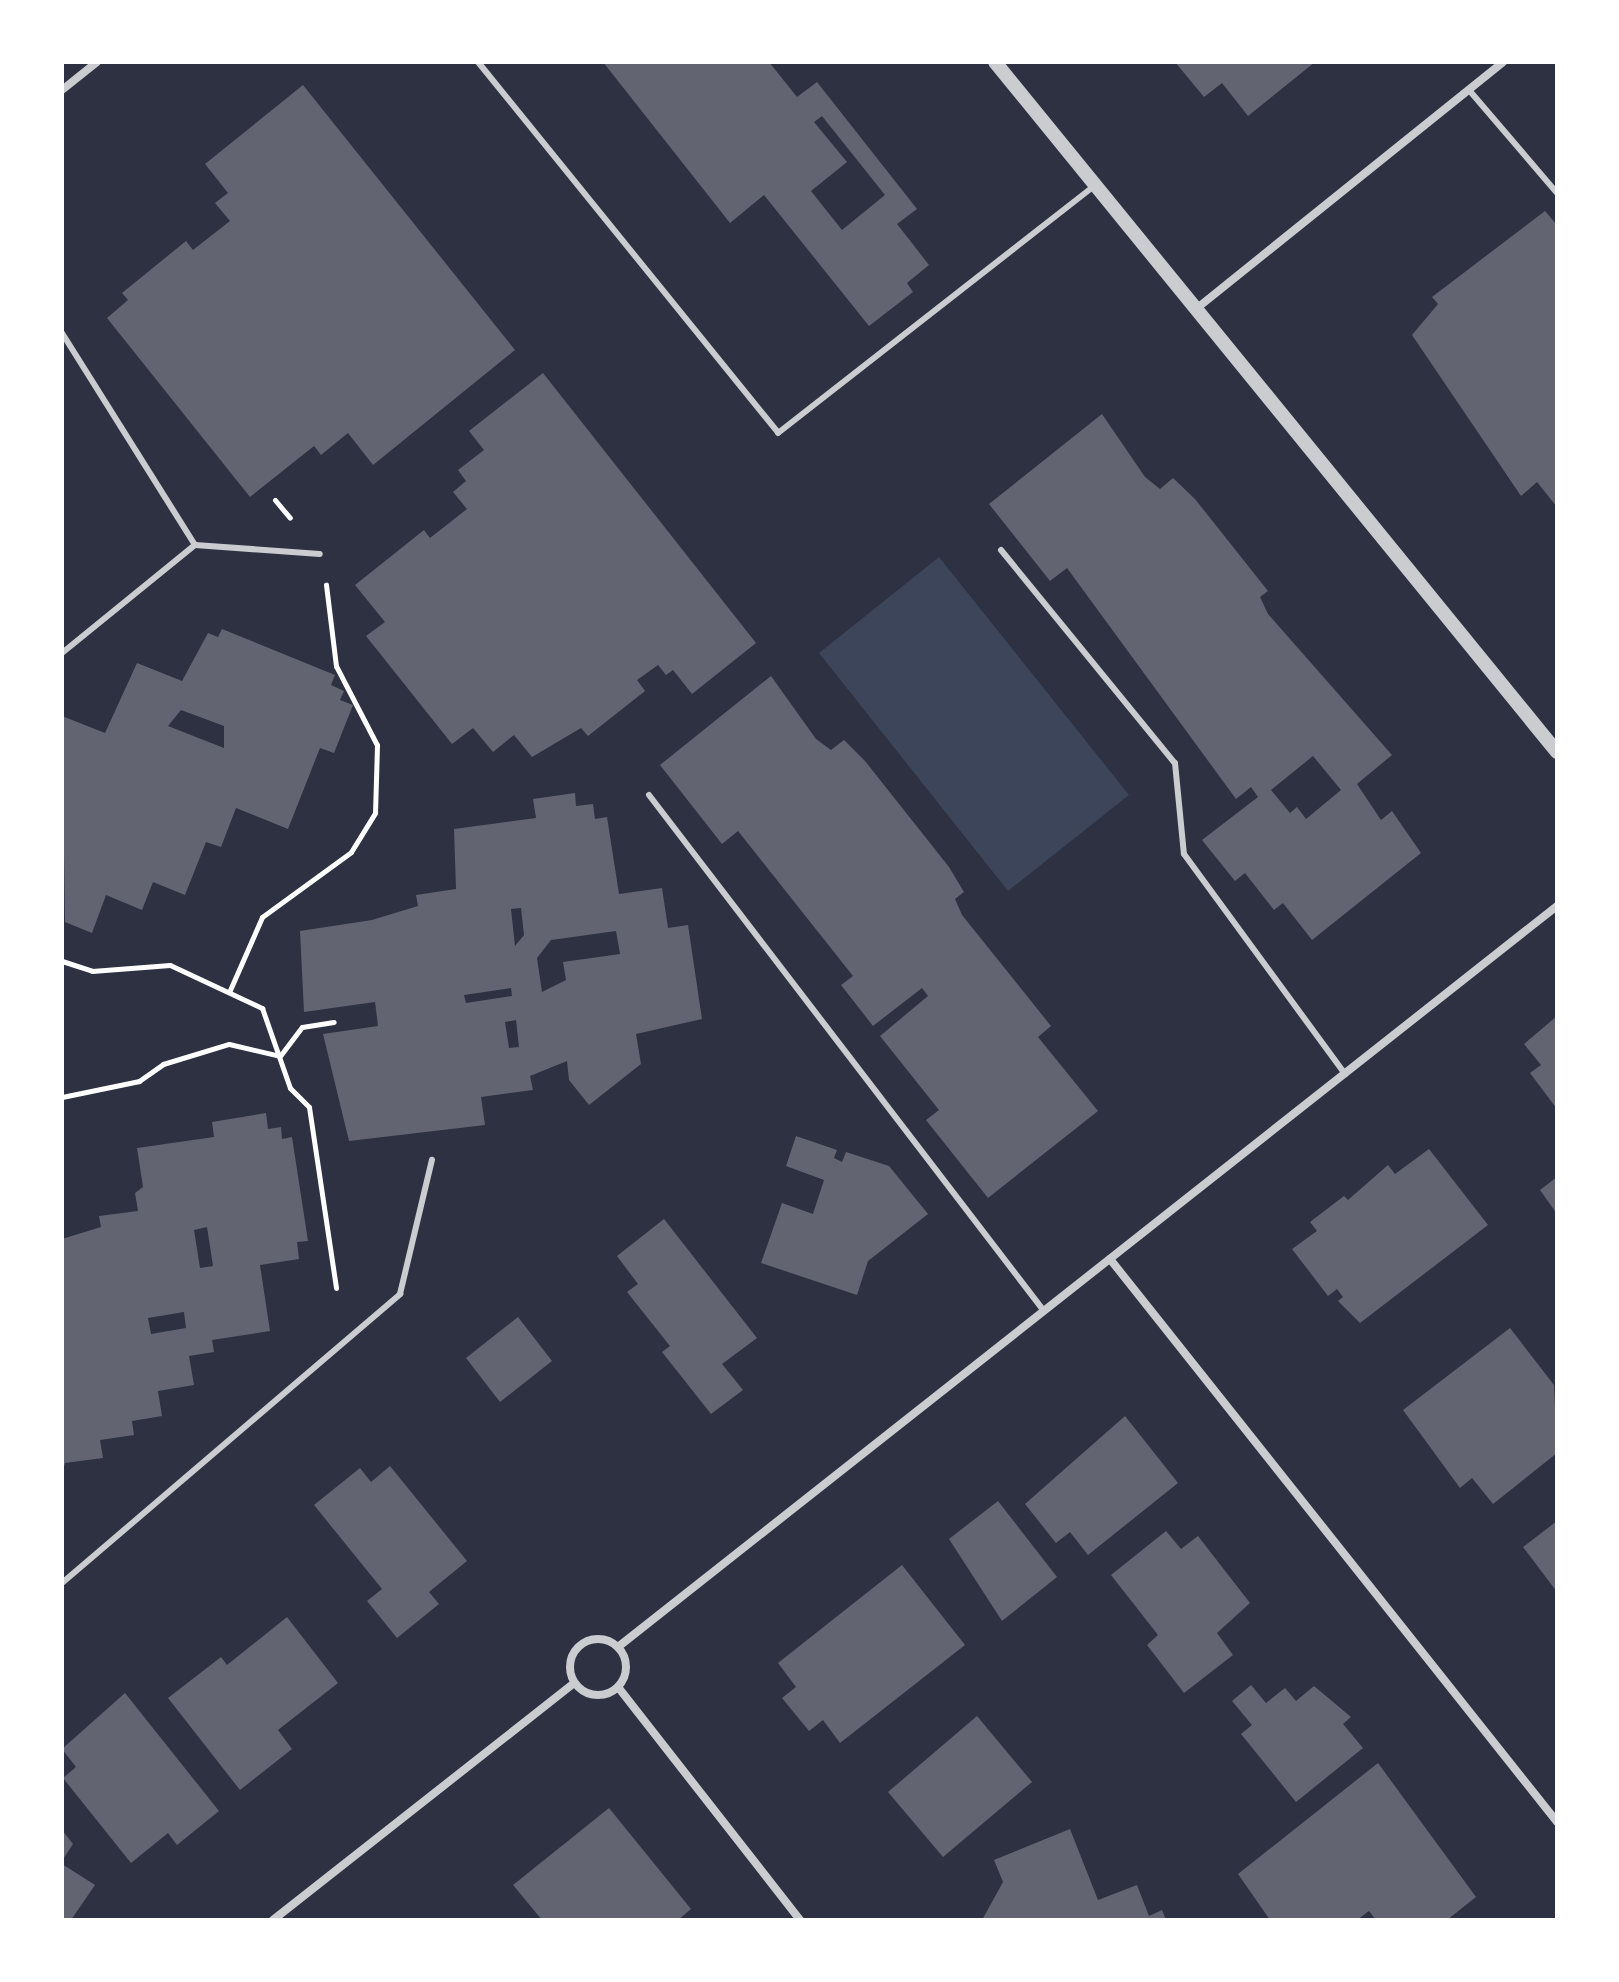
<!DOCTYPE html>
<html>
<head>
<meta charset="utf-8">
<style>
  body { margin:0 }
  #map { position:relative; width:1619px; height:1982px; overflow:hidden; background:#2d3142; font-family:"DejaVu Sans",sans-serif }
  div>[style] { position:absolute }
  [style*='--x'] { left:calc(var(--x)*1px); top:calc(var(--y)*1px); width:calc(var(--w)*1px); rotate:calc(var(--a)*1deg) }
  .green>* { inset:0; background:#3c4559 }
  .building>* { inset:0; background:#626471 }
  .path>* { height:5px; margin:-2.5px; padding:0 2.5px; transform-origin:2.5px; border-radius:2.5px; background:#fff }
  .service>* { height:6px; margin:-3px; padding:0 3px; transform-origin:3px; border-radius:3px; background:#caccd0 }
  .minor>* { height:8px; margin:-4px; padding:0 4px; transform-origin:4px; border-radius:4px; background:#caccd0 }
  .minor>.ring { margin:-4px; padding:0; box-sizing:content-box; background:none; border:8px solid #caccd0; border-radius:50% }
  .tertiary>* { height:14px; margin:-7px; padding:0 7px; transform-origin:7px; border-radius:7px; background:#caccd0 }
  span { translate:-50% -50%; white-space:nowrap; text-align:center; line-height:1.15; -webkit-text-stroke:8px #fff; paint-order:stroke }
  .frame { position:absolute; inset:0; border:64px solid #fff; pointer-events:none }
</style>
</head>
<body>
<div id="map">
  <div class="green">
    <i style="clip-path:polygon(939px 557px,1129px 795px,1008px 891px,819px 653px)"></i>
  </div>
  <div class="building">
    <i style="clip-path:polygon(evenodd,603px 62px,769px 62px,797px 97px,817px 82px,917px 209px,897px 224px,929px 265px,907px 283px,913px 292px,869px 326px,764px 195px,730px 223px,603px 62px,822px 116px,885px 195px,842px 230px,811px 191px,847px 162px,814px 122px,822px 116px)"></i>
    <i style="clip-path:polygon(1175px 62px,1315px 62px,1248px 116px,1222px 83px,1204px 97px)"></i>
    <i style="clip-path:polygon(303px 85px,515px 350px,373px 465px,348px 433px,321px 455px,314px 446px,250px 497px,107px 318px,128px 300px,122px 293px,186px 241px,193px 250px,230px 221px,215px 203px,228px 193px,205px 164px)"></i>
    <i style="clip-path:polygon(1545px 211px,1557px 225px,1557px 507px,1537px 482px,1521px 496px,1412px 335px,1438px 304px,1432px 297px)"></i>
    <i style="clip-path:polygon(543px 373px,756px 643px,692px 694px,673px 670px,666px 675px,658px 665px,637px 680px,645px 691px,588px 736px,581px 728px,532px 757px,514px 735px,493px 752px,473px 728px,452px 744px,366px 636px,385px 622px,355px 585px,424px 530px,430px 538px,467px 509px,453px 492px,466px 481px,458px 470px,484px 450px,469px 431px)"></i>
    <i style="clip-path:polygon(evenodd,1102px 414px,1145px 477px,1160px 489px,1173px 478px,1195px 499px,1268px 591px,1260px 597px,1268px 614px,1392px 755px,1357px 784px,1381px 820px,1392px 811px,1421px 853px,1312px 940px,1283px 903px,1274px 910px,1245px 873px,1235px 881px,1202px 840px,1258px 797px,1251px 787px,1236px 799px,1067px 568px,1050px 581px,989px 504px,1102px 414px,1313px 756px,1341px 790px,1306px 819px,1297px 807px,1290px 813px,1271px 790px,1313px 756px)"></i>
    <i style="clip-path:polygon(evenodd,222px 629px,335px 675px,331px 685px,344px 691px,340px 700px,353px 705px,334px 753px,320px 748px,288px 829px,236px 808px,221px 847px,206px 842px,185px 895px,153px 882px,142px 910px,106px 895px,92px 933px,65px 922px,62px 716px,105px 733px,137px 663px,182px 681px,208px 633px,218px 637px,222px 629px,181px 710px,224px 726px,224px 748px,168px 726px,181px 710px)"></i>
    <i style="clip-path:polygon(771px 676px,816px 739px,831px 750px,844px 740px,865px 761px,949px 867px,964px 892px,955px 899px,962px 915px,1051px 1026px,1038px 1037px,1098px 1111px,988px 1198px,926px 1120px,939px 1110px,880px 1036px,928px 996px,922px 988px,873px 1026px,841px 985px,853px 976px,738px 831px,722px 844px,660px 765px)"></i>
    <i style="clip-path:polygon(evenodd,575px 793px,576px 806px,593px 804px,595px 819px,607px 817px,619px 894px,662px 888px,668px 928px,688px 925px,702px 1019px,636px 1034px,641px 1064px,589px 1105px,569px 1080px,567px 1061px,530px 1076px,533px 1090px,481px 1097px,485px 1125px,349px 1141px,323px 1034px,378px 1026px,375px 1002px,304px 1012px,300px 931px,372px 920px,418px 906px,416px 895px,456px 889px,454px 829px,536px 818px,533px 799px,575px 793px,521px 908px,524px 935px,515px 946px,511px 909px,521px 908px,575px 793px,616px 931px,620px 954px,563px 962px,566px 980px,542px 992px,537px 958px,551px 940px,616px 931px,575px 793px,511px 988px,512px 996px,466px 1003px,464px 995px,511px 988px,575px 793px,516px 1020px,519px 1047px,509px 1048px,505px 1022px,516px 1020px)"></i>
    <i style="clip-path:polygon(1557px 1016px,1557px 1109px,1530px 1073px,1541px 1065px,1524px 1044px)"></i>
    <i style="clip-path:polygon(evenodd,266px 1113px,268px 1129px,281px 1127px,282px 1139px,292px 1137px,308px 1241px,297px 1242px,299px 1259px,260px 1265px,270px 1331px,212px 1340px,214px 1352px,189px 1356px,194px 1385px,158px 1391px,162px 1416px,132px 1421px,134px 1435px,100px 1440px,103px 1458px,65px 1463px,62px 1474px,62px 1239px,101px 1227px,99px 1216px,138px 1211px,135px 1193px,143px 1187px,137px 1148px,214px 1137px,212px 1122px,266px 1113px,207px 1227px,213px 1266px,200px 1268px,194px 1230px,207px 1227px,266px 1113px,184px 1312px,186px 1328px,151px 1334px,148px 1318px,184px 1312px)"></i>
    <i style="clip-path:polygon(796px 1136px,837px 1150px,834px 1158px,842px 1162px,846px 1152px,889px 1166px,928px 1214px,868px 1261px,857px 1295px,761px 1263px,782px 1203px,813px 1214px,824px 1180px,786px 1166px)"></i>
    <i style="clip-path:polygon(1429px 1149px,1488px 1225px,1360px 1323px,1338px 1301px,1343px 1297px,1337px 1289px,1328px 1296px,1292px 1249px,1317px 1231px,1310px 1222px,1344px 1196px,1348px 1200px,1388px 1165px,1395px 1174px)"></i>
    <i style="clip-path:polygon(1557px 1177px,1557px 1214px,1540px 1190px)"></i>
    <i style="clip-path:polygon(664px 1219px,757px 1338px,722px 1364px,743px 1390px,711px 1414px,662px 1352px,670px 1346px,627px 1292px,638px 1284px,617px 1256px)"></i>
    <i style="clip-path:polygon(518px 1317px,552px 1361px,500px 1402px,466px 1358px)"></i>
    <i style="clip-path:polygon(1510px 1328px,1554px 1385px,1557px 1453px,1493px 1504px,1472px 1478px,1460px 1488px,1403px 1410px)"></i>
    <i style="clip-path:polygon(1125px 1416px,1178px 1483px,1088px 1555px,1070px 1532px,1056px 1543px,1025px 1504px)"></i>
    <i style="clip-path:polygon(390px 1466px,467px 1561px,429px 1592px,439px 1604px,397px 1638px,367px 1601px,382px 1589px,314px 1505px,360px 1468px,371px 1482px)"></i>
    <i style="clip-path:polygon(998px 1501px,1057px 1577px,1002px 1621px,949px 1539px)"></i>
    <i style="clip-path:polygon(1557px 1521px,1557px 1592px,1523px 1547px)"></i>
    <i style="clip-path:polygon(1166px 1531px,1181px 1549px,1198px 1536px,1250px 1603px,1217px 1633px,1233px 1655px,1184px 1693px,1147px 1645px,1158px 1635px,1111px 1575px)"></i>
    <i style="clip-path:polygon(902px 1565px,965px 1645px,840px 1743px,823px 1720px,809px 1731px,782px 1698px,796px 1687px,778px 1663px)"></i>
    <i style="clip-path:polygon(287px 1617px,338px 1683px,278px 1730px,292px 1749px,240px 1790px,168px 1698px,221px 1657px,227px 1665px)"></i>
    <i style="clip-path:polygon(1251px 1685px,1266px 1703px,1285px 1688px,1296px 1701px,1314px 1686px,1351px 1717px,1343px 1724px,1363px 1748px,1296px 1802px,1241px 1734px,1252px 1725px,1232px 1701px)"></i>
    <i style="clip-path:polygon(125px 1693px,219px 1811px,177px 1845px,168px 1833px,131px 1863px,63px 1778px,76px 1767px,62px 1749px)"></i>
    <i style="clip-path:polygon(977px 1716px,1032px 1782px,943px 1857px,888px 1792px)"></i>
    <i style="clip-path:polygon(1378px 1763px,1476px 1897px,1447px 1920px,1376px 1920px,1369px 1911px,1357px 1920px,1270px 1920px,1238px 1874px)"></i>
    <i style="clip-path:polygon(609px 1808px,691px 1909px,678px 1920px,542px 1920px,513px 1885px)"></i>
    <i style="clip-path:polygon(1070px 1829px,1098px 1900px,1137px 1885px,1149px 1916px,1162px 1910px,1166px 1920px,982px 1920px,1003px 1882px,994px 1860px)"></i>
    <i style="clip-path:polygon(62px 1830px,73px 1844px,62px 1861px)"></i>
    <i style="clip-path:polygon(62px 1864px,95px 1885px,71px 1920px,62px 1920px)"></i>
  </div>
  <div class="path">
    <i style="--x:275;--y:500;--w:23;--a:50"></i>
    <i style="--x:62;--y:961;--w:32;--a:18"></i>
    <i style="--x:92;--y:971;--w:78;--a:-4.4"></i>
    <i style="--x:170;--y:965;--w:102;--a:25.1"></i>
    <i style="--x:262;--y:1008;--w:85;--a:70.7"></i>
    <i style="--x:290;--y:1088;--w:27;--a:45"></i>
    <i style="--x:309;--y:1107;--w:183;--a:81.5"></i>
    <i style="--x:230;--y:990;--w:80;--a:-66.3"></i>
    <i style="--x:262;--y:917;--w:110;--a:-36.1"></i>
    <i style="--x:351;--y:852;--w:46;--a:-58.4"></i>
    <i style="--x:375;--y:813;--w:68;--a:-88.3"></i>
    <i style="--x:377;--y:745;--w:89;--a:-117.4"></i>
    <i style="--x:336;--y:666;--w:82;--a:-97"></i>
    <i style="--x:62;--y:1097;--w:79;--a:-11.7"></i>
    <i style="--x:139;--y:1081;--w:29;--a:-35"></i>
    <i style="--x:163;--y:1064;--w:69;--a:-16.9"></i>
    <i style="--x:229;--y:1044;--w:52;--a:13.2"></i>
    <i style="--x:280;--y:1056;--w:36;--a:-53"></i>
    <i style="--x:302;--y:1027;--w:32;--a:-9"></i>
  </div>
  <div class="service">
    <i style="--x:478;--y:62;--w:477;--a:51"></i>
    <i style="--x:778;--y:433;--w:402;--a:-38"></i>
    <i style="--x:1469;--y:90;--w:135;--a:49.5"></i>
    <i style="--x:62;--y:333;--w:250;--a:57.9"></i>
    <i style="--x:1001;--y:550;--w:275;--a:50.8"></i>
    <i style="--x:1175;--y:763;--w:91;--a:84.4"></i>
    <i style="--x:1184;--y:854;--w:273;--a:53.8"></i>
    <i style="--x:62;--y:653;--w:171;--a:-39.1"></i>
    <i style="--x:195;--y:545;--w:125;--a:4.1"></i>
    <i style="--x:649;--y:795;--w:650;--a:52.57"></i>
    <i style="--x:62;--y:1583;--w:445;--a:-40.5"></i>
    <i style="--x:400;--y:1294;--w:138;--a:-76.6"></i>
  </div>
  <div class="minor">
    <i style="--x:62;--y:90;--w:45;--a:-38.7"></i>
    <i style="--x:1196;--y:309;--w:394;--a:-38.8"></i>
    <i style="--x:1110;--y:1259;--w:719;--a:51.55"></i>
    <i class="ring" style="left:570px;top:1639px;width:48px;height:48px"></i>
    <i style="--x:618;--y:1647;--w:1196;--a:-38.28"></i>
    <i style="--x:618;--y:1687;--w:296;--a:52"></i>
    <i style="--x:273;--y:1920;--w:383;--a:-38.2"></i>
  </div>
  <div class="tertiary">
    <i style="--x:995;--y:62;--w:890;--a:50.84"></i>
  </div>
  <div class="frame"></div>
</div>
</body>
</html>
